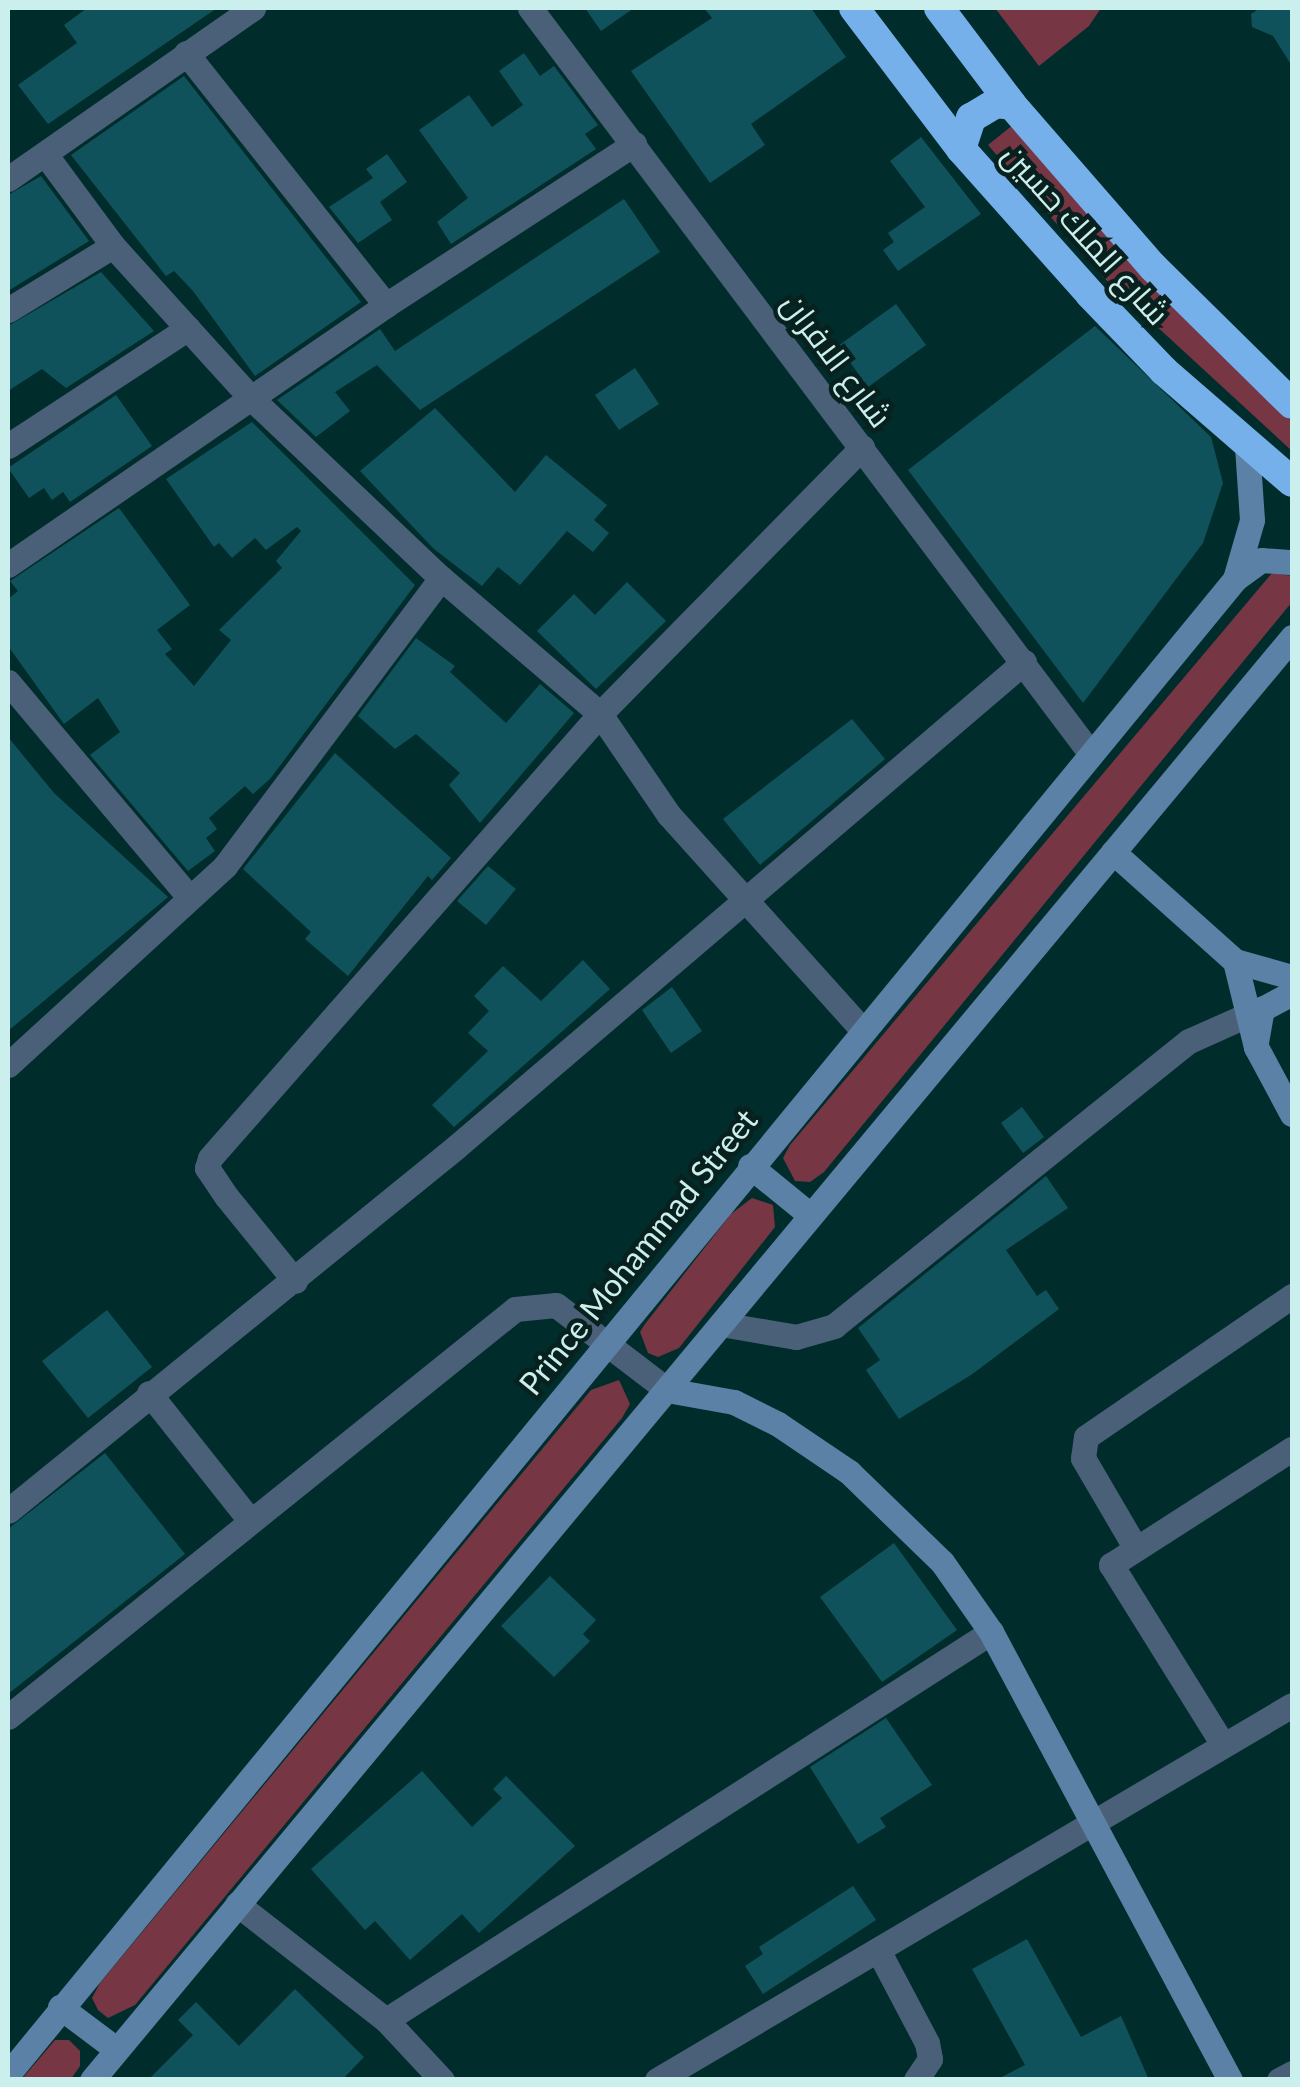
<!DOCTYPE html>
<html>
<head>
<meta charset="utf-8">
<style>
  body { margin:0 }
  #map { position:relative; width:1300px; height:2087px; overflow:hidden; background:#002d2b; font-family:Lato,Cairo,sans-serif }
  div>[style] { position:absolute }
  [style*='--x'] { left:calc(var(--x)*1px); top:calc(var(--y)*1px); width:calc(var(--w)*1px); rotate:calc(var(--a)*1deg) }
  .green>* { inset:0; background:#763643 }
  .building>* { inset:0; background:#10525b }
  .street>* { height:25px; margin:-12.5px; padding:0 12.5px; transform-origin:12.5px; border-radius:12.5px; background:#496078 }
  .secondary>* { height:25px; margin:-12.5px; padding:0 12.5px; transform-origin:12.5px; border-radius:12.5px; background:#5b81a6 }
  .highway>* { height:30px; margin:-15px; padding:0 15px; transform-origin:15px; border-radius:15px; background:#76b0eb }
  span { translate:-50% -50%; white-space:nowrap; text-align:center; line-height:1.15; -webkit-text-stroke:9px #08211f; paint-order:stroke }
  .street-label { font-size:32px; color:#cbefec }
  .frame { position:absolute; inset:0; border:10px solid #cbefec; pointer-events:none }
</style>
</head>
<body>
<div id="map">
  <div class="green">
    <i style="clip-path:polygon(995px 8px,1101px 8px,1089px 26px,1039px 66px)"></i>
    <i style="clip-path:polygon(1014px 124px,1126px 257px,1292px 422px,1292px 451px,1103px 277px,988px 145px)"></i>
    <i style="clip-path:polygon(1272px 573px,1292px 576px,1292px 602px,824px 1172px,810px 1182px,795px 1181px,783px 1158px,790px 1145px)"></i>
    <i style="clip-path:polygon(752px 1198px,773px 1205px,775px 1227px,679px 1348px,658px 1357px,648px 1353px,640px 1332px,645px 1324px,731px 1214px)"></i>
    <i style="clip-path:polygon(619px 1380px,630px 1404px,622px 1418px,135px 2005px,108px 2018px,98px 2010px,92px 1998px,100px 1983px,591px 1390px)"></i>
    <i style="clip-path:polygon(55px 2040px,69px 2040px,80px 2051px,80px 2066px,71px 2079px,21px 2080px)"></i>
  </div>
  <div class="building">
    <i style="clip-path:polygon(87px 8px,217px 8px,48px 124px,18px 85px,77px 43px,64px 25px)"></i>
    <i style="clip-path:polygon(585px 8px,634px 8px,601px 31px)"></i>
    <i style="clip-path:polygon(704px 8px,811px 8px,846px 57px,751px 124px,765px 145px,710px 183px,631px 71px,712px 18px)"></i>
    <i style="clip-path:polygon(1260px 8px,1292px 8px,1292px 66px,1273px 36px,1252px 27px,1251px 14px)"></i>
    <i style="clip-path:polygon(524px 53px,540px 76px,554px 66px,598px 125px,585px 134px,596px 149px,451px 244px,437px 222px,468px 198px,419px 130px,469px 95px,492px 127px,523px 105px,499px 71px)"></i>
    <i style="clip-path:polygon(184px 76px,361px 302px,255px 376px,193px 291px,174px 271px,166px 276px,71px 155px)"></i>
    <i style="clip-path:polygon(921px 137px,981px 214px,898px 271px,883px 250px,894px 242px,888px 233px,925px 207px,890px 161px)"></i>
    <i style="clip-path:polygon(387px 154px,407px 182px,380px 202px,392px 220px,358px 243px,329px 207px,373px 178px,366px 169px)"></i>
    <i style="clip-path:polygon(41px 176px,89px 241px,8px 291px,8px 195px)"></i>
    <i style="clip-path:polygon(624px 199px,660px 252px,420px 410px,377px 365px,335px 392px,350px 411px,316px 437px,277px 400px,380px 329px,395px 351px)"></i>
    <i style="clip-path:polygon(101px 272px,154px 331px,66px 388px,42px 369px,8px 391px,8px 326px)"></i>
    <i style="clip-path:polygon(896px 304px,926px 345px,868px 387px,838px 346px)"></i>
    <i style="clip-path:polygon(1095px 326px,1211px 437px,1223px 483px,1203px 543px,1083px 703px,908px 470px)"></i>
    <i style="clip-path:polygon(635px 368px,659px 404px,619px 430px,595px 395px)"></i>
    <i style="clip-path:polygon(116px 395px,152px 446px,70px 502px,63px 492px,52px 500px,44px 488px,29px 498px,8px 468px)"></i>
    <i style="clip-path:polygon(435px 408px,515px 492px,546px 455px,607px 505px,594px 520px,609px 533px,593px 552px,567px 531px,520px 585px,498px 567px,482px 586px,434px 549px,360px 471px)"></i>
    <i style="clip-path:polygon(252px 422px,415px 585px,270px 779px,253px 794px,245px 786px,209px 818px,217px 829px,206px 838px,215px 851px,188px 871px,90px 755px,120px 732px,98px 698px,64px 724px,8px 646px,8px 599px,18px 591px,10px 581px,119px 508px,190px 605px,157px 630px,172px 649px,165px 654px,194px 686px,231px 640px,219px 630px,282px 568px,276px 561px,301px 531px,297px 527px,266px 550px,255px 538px,232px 558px,219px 543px,214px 547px,166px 479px)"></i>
    <i style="clip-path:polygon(627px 582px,666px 621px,596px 689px,537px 631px,574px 594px,595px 615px)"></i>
    <i style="clip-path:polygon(416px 638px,455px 666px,450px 672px,506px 723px,540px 684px,574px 713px,480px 823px,449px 785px,460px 773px,416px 734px,395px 749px,358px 716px)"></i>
    <i style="clip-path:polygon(852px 719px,885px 759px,760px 865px,723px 819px)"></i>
    <i style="clip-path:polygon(8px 737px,54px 793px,168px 897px,8px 1031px)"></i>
    <i style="clip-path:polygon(335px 753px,451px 858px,432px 880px,428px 876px,348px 976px,305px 939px,311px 932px,243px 869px)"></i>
    <i style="clip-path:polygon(488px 866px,516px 889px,486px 925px,457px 901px)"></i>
    <i style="clip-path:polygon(583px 960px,610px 989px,454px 1127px,432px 1105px,488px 1051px,468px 1033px,489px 1011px,474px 996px,503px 966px,541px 1001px)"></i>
    <i style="clip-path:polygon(672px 987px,702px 1031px,671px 1053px,642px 1010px)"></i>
    <i style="clip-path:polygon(1022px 1107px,1044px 1137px,1023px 1153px,1001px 1123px)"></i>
    <i style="clip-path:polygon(1046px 1176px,1068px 1208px,1006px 1250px,1037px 1296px,1046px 1290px,1059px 1309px,971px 1375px,899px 1419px,866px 1370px,880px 1360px,858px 1328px)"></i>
    <i style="clip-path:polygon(107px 1310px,152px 1367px,88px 1418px,42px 1361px)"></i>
    <i style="clip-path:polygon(105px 1453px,185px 1554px,8px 1694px,8px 1529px)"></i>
    <i style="clip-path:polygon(894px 1543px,957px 1630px,882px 1682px,820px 1597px)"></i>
    <i style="clip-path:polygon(550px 1576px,596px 1620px,583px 1634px,590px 1641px,554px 1677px,501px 1626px)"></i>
    <i style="clip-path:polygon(886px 1718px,932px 1785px,880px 1818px,886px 1827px,858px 1844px,810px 1767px)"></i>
    <i style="clip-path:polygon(422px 1771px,472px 1827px,502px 1798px,493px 1789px,506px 1776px,575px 1846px,479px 1933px,462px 1914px,410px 1960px,375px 1921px,365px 1930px,311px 1869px)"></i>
    <i style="clip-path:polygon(853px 1886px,876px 1920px,763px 1994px,745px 1966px,763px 1954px,759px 1947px)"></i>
    <i style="clip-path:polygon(1027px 1939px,1081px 2037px,1121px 2016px,1149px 2080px,996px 2080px,1025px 2065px,972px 1969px)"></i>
    <i style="clip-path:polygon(295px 1989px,364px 2057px,342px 2080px,148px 2080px,193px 2035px,178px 2020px,196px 2002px,239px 2046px)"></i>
  </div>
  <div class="street">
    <i style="--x:530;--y:8;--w:933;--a:53.06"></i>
    <i style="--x:186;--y:53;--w:322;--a:51.6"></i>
    <i style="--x:386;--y:305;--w:296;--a:-33"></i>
    <i style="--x:45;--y:154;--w:114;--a:53.5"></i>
    <i style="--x:113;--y:246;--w:204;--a:47.8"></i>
    <i style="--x:250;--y:397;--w:263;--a:43.5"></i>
    <i style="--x:441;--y:578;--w:209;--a:40.5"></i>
    <i style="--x:600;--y:714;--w:122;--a:55.7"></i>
    <i style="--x:669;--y:815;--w:288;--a:48"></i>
    <i style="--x:8;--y:179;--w:299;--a:-34.9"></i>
    <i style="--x:8;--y:310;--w:123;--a:-31.4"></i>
    <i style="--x:8;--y:446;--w:215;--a:-33.2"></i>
    <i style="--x:8;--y:565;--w:459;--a:-34.5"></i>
    <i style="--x:8;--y:682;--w:281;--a:49.9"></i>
    <i style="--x:8;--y:1065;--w:294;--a:-42.5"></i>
    <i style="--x:225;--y:866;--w:360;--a:-53.1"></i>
    <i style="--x:295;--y:1281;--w:109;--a:-129.1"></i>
    <i style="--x:226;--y:1196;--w:34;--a:-124"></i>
    <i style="--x:207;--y:1168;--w:10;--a:-73"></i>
    <i style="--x:210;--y:1158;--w:591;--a:-48.7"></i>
    <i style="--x:600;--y:714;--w:374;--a:-45.5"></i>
    <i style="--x:721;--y:1324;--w:76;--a:9.8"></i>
    <i style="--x:796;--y:1337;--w:40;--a:-16"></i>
    <i style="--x:834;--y:1326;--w:455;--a:-38.8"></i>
    <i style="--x:1189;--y:1041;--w:61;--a:-24.1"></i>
    <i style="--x:149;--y:1393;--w:161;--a:51.6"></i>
    <i style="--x:8;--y:1511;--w:577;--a:-39.09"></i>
    <i style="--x:456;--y:1147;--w:747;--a:-40.49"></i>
    <i style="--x:1135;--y:1547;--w:103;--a:-120.3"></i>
    <i style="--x:1083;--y:1458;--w:21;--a:-82"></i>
    <i style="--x:1086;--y:1437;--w:250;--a:-34.4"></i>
    <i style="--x:8;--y:1717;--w:651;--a:-38.82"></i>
    <i style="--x:515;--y:1309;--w:41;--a:-5.6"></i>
    <i style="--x:556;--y:1305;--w:140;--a:37.4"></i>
    <i style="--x:1222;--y:1743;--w:210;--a:-121.9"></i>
    <i style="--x:1111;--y:1565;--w:215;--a:-32.7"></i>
    <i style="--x:237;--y:1904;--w:189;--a:37.9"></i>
    <i style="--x:386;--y:2020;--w:82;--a:47"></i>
    <i style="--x:878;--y:1950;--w:105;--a:62.2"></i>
    <i style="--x:927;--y:2043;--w:16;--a:79"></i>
    <i style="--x:930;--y:2059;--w:25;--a:124"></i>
    <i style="--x:386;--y:2020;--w:719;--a:-32.67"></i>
    <i style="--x:657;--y:2080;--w:737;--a:-30.56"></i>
    <i style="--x:1279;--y:2080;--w:15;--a:-28"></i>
  </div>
  <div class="secondary">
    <i style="--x:1235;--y:579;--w:32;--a:-36"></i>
    <i style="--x:1261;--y:560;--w:31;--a:4"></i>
    <i style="--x:1113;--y:852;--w:164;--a:41.8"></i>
    <i style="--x:1235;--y:961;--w:59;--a:15.7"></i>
    <i style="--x:1235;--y:961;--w:89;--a:76.3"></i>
    <i style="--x:1256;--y:1047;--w:76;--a:61.8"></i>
    <i style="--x:1256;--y:1042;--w:34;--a:-80"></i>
    <i style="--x:1262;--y:1009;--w:34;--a:-28"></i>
    <i style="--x:750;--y:1166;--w:77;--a:39.2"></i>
    <i style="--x:667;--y:1390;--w:68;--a:10.2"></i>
    <i style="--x:734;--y:1402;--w:49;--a:26.6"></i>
    <i style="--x:778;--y:1424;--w:86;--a:34.1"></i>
    <i style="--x:849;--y:1472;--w:129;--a:44.1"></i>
    <i style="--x:942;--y:1562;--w:85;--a:55"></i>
    <i style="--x:991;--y:1632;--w:508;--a:61.92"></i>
    <i style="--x:60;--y:2007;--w:70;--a:36.9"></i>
    <i style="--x:8;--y:2074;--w:1934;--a:-50.62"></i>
    <i style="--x:1235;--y:579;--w:61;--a:-73.9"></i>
    <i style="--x:1252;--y:520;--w:73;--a:-93.9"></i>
    <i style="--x:92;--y:2080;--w:1877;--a:-50.25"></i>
  </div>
  <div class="highway">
    <i style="--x:854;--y:8;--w:177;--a:52.8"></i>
    <i style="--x:961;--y:149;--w:194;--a:48.3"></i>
    <i style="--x:1090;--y:294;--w:107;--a:46.1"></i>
    <i style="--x:1164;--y:371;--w:169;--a:40.9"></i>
    <i style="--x:939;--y:8;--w:121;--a:53"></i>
    <i style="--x:1012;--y:105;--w:215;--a:49"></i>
    <i style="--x:1153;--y:267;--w:195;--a:44.6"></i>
    <i style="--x:961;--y:149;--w:33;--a:-72"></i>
    <i style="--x:971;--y:118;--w:29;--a:-31"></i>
    <i style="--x:996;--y:103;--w:16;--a:7"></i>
  </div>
  <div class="street-label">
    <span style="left:1086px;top:234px;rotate:48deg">شارع الملك حسين</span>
    <span style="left:837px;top:360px;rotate:53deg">شارع الافران</span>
    <span style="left:638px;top:1252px;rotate:-51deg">Prince Mohammad Street</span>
  </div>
  <div class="frame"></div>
</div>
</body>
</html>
